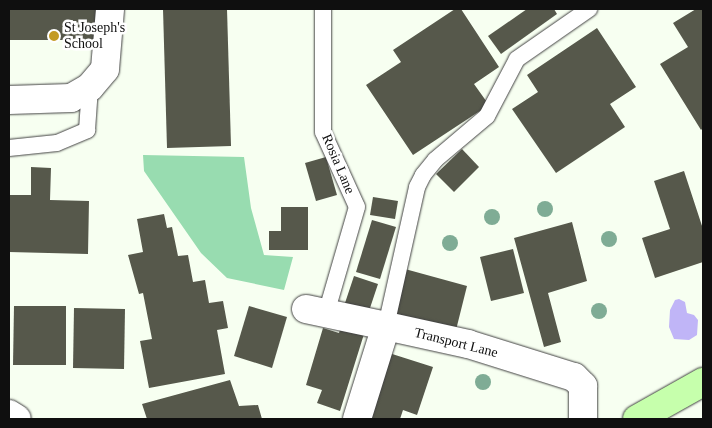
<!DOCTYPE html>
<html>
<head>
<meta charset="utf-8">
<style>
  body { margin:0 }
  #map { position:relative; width:712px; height:428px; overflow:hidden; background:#f7fff1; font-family:"Times New Roman",serif }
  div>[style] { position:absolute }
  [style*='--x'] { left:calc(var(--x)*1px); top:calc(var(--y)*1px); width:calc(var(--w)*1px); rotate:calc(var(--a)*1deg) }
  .forest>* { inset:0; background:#98dcb0 }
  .water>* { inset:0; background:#c0b5f7 }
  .building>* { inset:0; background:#56584b }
  .roads { filter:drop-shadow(0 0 1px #424242) drop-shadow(0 0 1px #424242) }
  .service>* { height:16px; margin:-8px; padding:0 8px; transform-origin:8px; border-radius:8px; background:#fff }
  .minor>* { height:28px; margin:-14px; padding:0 14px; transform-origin:14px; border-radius:14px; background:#fff }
  .secondary>* { height:28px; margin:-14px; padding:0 14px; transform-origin:14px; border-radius:14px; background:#c6ffac }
  .trees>* { width:16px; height:16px; margin:-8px; border-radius:50%; background:#7fac95 }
  .dots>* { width:14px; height:14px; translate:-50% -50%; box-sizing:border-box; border:2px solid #fff; border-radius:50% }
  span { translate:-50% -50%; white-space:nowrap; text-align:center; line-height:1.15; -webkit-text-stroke:5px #fff; paint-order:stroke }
  .poi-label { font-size:14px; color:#0f0f0f }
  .left { translate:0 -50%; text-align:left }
  .street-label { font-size:14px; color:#0f0f0f }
  .frame { position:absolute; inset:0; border:10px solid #0f0f0f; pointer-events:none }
</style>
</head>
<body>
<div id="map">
  <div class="forest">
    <i style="clip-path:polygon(143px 155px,244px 157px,251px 208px,264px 255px,293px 257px,284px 290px,227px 278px,201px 253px,144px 171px)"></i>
  </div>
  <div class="water">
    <i style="clip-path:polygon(679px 299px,685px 302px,687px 313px,694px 315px,698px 320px,697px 335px,689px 340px,674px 339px,669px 327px,670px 310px,675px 300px)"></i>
  </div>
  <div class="building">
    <i style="clip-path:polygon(9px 9px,96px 9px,97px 40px,9px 40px)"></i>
    <i style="clip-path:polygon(163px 9px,227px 9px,231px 146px,167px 148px)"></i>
    <i style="clip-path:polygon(455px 9px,461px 9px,499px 67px,474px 84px,489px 105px,413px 155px,366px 85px,401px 62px,393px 50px)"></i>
    <i style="clip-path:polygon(527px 9px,554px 9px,557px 14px,501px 54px,488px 36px)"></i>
    <i style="clip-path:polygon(696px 9px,703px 9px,703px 128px,701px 130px,660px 64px,688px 47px,673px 23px)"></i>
    <i style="clip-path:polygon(597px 28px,636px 87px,610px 104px,625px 127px,556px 173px,512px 109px,538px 92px,527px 75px)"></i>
    <i style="clip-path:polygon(462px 149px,479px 167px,454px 192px,436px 174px)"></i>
    <i style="clip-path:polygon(326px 157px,337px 195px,316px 201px,305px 163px)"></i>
    <i style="clip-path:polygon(31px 167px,51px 168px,50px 200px,89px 201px,88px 254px,9px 252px,9px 195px,31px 195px)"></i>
    <i style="clip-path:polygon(684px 171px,703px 229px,703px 262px,655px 278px,642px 238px,670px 229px,654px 181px)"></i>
    <i style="clip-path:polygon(373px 197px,398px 201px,395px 219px,370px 215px)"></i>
    <i style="clip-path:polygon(281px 207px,308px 207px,308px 250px,269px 250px,269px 231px,281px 231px)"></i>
    <i style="clip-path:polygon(164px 214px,167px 228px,172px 227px,178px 256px,188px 255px,193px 282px,205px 280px,209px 303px,223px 301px,228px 328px,217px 330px,225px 374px,149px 388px,140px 341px,152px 339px,143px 293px,139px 294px,128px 255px,143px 252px,137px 219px)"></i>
    <i style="clip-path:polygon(372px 220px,396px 227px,380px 279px,356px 272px)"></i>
    <i style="clip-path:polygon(572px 222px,587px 281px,548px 293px,561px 342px,544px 347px,514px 238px)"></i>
    <i style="clip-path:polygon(513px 249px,524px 293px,491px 301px,480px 257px)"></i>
    <i style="clip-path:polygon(405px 269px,467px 286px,455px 334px,392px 317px)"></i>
    <i style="clip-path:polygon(354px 276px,378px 284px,366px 320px,342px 312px)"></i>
    <i style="clip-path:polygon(14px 306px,66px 306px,66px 365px,13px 365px)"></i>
    <i style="clip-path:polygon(249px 306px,287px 317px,272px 368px,234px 356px)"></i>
    <i style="clip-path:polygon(74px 308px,125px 309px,124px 369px,73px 368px)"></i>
    <i style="clip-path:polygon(341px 326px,364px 334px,340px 411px,317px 403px,322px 390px,306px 385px,323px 328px,339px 333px)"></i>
    <i style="clip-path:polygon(389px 353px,433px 367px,417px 415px,403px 410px,400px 419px,367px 419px)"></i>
    <i style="clip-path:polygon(230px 380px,239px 406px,258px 405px,262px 419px,147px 419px,142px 404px)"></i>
  </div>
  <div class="roads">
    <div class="service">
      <i style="--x:323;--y:9;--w:123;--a:90"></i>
      <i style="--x:323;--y:132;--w:82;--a:65.6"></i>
      <i style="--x:357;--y:207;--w:111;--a:106.2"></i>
      <i style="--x:9;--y:148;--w:48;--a:-5.9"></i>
      <i style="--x:57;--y:143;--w:33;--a:-23"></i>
      <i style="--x:87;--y:130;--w:43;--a:-86"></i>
      <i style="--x:386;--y:326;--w:142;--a:-77.4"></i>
      <i style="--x:417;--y:187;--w:13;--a:-63"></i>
      <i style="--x:423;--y:175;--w:19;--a:-51"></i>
      <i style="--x:435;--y:160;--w:68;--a:-40.2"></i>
      <i style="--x:487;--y:116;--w:64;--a:-62.2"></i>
      <i style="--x:517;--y:59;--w:88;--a:-34.8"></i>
    </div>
    <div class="minor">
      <i style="--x:9;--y:100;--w:62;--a:-1.8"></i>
      <i style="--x:71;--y:98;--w:22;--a:-30"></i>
      <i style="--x:90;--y:87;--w:23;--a:-50"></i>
      <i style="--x:105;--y:69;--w:60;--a:-85.2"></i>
      <i style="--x:306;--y:309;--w:82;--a:12"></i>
      <i style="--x:9;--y:414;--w:9;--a:32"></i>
      <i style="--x:357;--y:419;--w:97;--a:-72.7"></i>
      <i style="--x:386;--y:326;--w:84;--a:12.4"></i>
      <i style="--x:468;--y:344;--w:111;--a:17.3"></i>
      <i style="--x:574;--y:377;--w:13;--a:45"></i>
      <i style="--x:583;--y:386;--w:33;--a:90"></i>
    </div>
    <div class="secondary">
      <i style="--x:637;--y:419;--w:76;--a:-29.3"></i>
    </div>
  </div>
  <div class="trees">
    <i style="left:545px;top:209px"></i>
    <i style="left:492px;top:217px"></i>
    <i style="left:609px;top:239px"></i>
    <i style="left:450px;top:243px"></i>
    <i style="left:599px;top:311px"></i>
    <i style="left:483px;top:382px"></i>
  </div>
  <div class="dots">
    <i style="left:54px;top:36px;background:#c39b24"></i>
  </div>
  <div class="poi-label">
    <span class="left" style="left:64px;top:36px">St Joseph's<br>School</span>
  </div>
  <div class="street-label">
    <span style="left:338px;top:164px;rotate:67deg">Rosia Lane</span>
    <span style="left:456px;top:343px;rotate:14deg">Transport Lane</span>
  </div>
  <div class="frame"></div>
</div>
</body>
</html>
